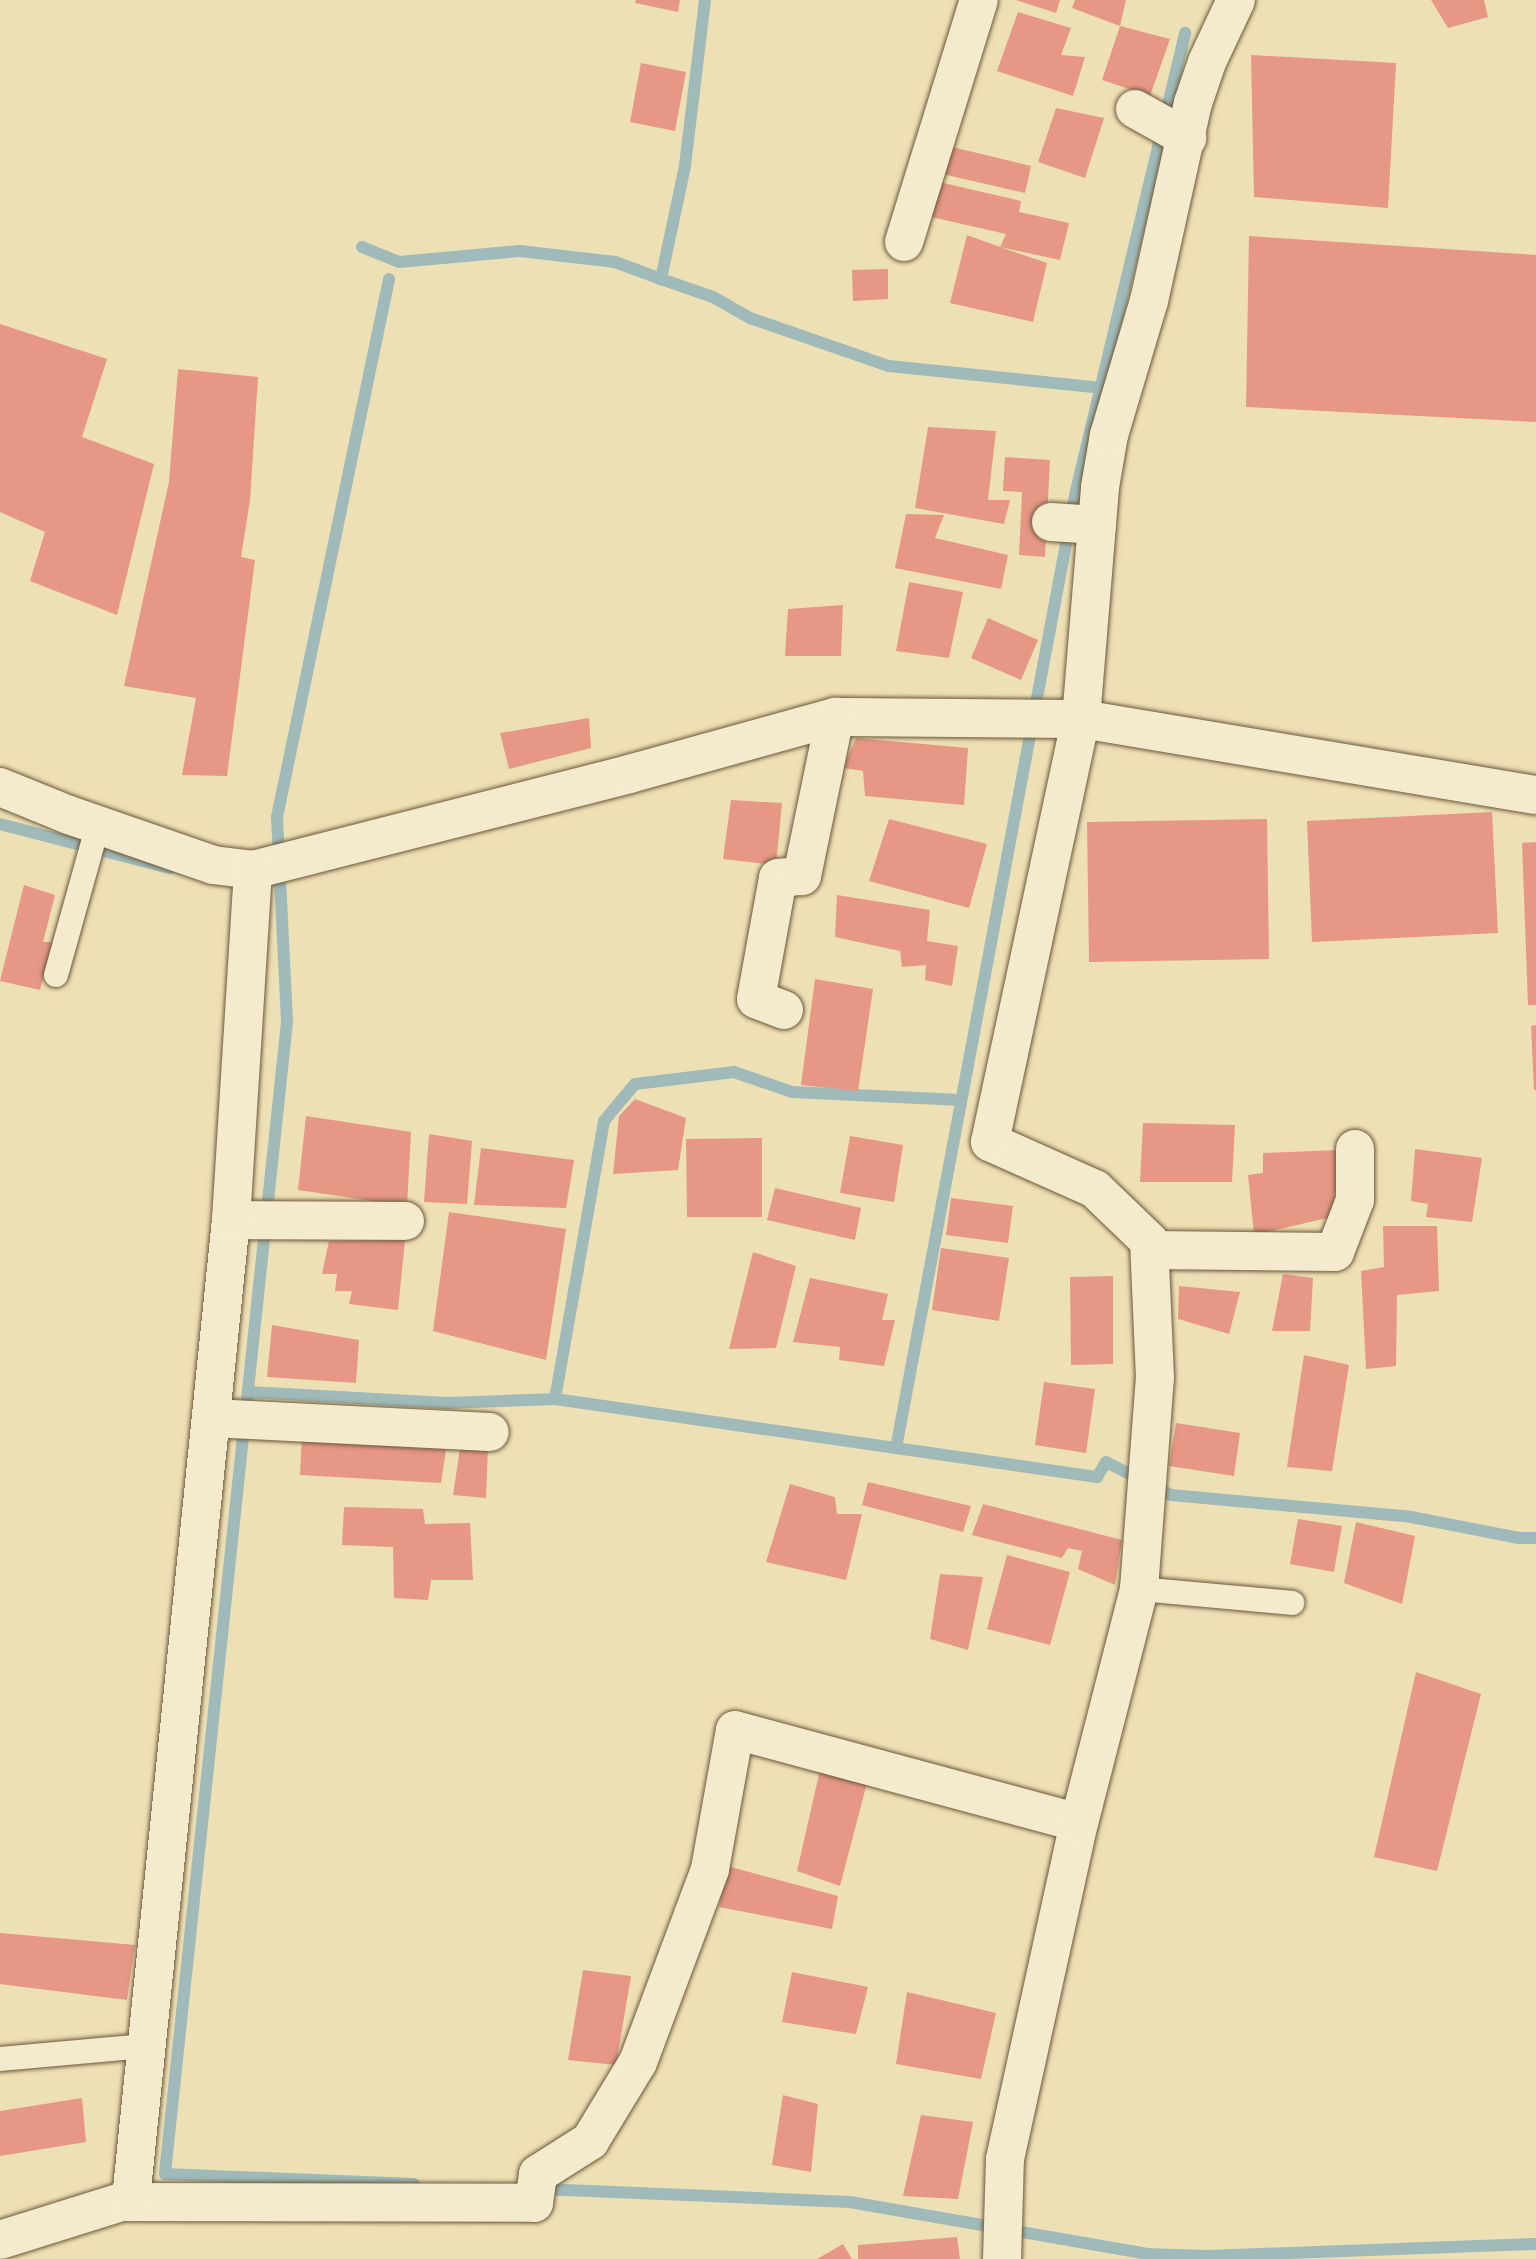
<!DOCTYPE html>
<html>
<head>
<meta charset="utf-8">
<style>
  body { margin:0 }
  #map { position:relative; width:1536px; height:2259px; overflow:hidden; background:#eee0b5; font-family:Vollkorn,serif }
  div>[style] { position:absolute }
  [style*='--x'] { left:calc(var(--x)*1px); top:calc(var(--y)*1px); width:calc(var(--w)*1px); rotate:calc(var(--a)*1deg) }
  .stream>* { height:12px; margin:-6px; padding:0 6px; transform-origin:6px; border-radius:6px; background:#9fbab9 }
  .building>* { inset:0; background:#e69785 }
  .roads { filter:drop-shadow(0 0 2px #6b5838) drop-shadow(0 0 2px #6b5838) }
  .lane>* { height:24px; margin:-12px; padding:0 12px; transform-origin:12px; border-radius:12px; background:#f4ebcf }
  .street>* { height:38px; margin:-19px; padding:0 19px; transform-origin:19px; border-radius:19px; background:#f4ebcf }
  span { translate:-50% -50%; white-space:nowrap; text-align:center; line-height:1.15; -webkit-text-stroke:5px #f4ebcf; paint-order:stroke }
</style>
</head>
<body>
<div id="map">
  <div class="stream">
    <i style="--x:705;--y:0;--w:167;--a:96.9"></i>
    <i style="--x:685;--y:166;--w:116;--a:102"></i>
    <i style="--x:661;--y:279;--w:55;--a:19.1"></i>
    <i style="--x:713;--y:297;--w:43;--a:29.6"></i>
    <i style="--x:750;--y:318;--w:147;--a:19.1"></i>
    <i style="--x:889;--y:366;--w:213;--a:5.9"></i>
    <i style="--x:362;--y:247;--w:40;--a:22"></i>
    <i style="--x:399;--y:262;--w:121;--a:-5.2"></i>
    <i style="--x:520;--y:251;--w:96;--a:6.6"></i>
    <i style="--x:615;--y:262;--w:49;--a:20.3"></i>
    <i style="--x:389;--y:279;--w:550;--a:101.76"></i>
    <i style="--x:277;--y:817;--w:205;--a:87.2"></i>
    <i style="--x:287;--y:1022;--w:1158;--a:96.05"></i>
    <i style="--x:165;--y:2174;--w:249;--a:2.3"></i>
    <i style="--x:0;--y:824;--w:176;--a:14.5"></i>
    <i style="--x:249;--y:1392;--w:198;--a:3.2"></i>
    <i style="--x:447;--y:1403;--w:108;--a:-2.1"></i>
    <i style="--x:555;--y:1399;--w:548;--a:8.19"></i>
    <i style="--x:1097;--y:1477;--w:17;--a:-59"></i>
    <i style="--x:1106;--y:1462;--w:73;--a:26.9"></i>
    <i style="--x:1171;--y:1495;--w:241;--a:5.2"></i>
    <i style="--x:1411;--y:1517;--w:110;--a:11"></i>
    <i style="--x:1519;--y:1538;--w:17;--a:0"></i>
    <i style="--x:555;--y:1399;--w:282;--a:-80"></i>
    <i style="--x:604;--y:1121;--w:48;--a:-50"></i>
    <i style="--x:635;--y:1084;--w:100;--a:-6.9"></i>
    <i style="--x:734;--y:1072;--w:61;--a:19"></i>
    <i style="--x:792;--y:1092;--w:169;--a:2.7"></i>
    <i style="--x:896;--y:1448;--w:974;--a:-79.35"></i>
    <i style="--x:1076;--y:491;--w:471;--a:-76.6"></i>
    <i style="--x:541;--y:2189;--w:309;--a:2.4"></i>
    <i style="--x:850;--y:2202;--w:302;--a:9.9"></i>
    <i style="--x:1147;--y:2254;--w:60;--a:1.9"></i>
    <i style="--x:1207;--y:2256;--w:329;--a:-2.1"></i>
  </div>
  <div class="building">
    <i style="clip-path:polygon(636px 0,680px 0,678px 12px,635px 3px)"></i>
    <i style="clip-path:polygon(1016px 0,1060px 0,1056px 13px)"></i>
    <i style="clip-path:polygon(1075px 0,1126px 0,1120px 26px,1170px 39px,1150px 96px,1102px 80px,1120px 26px,1072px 8px)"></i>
    <i style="clip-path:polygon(1431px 0,1484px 0,1488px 17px,1448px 28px)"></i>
    <i style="clip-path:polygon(1018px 12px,1071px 28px,1061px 55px,1085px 57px,1073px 96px,997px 71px)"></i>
    <i style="clip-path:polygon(1251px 55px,1396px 63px,1388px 208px,1254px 197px)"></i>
    <i style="clip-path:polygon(641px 63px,686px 72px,675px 131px,630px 122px)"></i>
    <i style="clip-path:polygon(1056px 108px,1104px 118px,1085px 178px,1038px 162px)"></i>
    <i style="clip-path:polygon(944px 145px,1031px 166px,1025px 193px,938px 173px)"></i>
    <i style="clip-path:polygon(935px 181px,1021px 201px,1019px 212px,1069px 223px,1060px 260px,1000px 247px,1047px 263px,1033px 322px,950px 303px,967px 235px,1000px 247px,1006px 234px,927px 216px)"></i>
    <i style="clip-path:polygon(1249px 236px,1536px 255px,1536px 422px,1246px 407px)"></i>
    <i style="clip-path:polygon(888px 269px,888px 299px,853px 301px,852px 270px)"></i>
    <i style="clip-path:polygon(0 324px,107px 359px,82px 437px,154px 464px,117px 615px,30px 581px,45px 532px,0 512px)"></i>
    <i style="clip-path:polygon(178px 369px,258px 377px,250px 500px,241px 557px,255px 560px,227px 776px,182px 775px,196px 698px,124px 686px,169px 482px)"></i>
    <i style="clip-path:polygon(928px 427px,996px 431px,988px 500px,1010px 500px,1004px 524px,915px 508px)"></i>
    <i style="clip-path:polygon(1005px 457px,1050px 460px,1045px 557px,1019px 555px,1022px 492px,1003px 491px)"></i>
    <i style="clip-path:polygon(906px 514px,944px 515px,935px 538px,1008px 555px,1001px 589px,895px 568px)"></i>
    <i style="clip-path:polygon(909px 582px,963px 592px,949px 658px,896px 651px)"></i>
    <i style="clip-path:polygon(843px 605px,841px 656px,785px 656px,788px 609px)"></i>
    <i style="clip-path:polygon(988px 618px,1038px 640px,1021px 680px,971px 658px)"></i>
    <i style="clip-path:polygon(589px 718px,591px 748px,509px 769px,500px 733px)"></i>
    <i style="clip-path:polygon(856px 738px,968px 748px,964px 805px,865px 796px,863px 771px,843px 768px)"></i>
    <i style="clip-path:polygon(731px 800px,782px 803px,776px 865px,723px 859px)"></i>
    <i style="clip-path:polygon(1492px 812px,1498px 933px,1312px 942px,1307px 821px)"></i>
    <i style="clip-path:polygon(889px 819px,987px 844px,969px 908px,869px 881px)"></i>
    <i style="clip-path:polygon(1267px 819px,1269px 959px,1089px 962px,1087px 822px)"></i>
    <i style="clip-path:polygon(1536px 842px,1536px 1005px,1528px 1005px,1522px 843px)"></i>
    <i style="clip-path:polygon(24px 885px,55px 895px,43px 942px,53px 942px,40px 990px,0 981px)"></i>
    <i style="clip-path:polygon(837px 895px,930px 910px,927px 941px,958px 946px,952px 986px,925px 980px,926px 965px,902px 967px,900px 951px,835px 937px)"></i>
    <i style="clip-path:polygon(815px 979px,873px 989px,858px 1091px,801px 1085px)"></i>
    <i style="clip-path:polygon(1536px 1025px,1536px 1090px,1534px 1090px,1531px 1026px)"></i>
    <i style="clip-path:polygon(635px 1099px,686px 1118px,678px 1170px,613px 1174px,619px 1116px)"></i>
    <i style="clip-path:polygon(306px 1116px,411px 1132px,407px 1206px,298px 1190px)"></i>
    <i style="clip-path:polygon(1143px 1123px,1235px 1125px,1232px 1182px,1140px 1182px)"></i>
    <i style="clip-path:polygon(429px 1134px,472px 1141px,467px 1204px,424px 1202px)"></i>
    <i style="clip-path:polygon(850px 1136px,903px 1145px,894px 1202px,840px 1193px)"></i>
    <i style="clip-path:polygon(762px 1138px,762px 1217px,687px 1217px,686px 1139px)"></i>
    <i style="clip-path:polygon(481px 1148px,574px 1160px,566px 1208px,474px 1205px)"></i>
    <i style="clip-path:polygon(1415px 1149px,1482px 1158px,1472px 1222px,1426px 1217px,1428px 1204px,1411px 1201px)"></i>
    <i style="clip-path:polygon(1339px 1150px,1342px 1190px,1334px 1193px,1336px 1216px,1254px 1235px,1248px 1175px,1263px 1173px,1263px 1153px)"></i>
    <i style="clip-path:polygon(775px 1188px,861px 1208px,855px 1240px,767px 1220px)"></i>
    <i style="clip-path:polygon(951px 1198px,1013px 1206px,1008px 1243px,946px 1235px)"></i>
    <i style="clip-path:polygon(449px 1212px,566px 1229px,546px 1360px,433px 1331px)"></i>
    <i style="clip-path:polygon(1383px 1226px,1437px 1226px,1439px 1291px,1397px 1295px,1396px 1366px,1366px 1369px,1361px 1271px,1384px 1267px)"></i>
    <i style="clip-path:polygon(405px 1240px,398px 1310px,349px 1304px,352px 1291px,335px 1291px,337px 1274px,322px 1274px,329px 1241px)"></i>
    <i style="clip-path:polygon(941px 1248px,1009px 1258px,999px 1321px,932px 1310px)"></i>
    <i style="clip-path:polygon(753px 1252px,796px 1266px,776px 1348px,729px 1349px)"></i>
    <i style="clip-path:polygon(1283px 1274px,1313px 1278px,1310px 1331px,1272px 1331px)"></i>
    <i style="clip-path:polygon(1113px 1276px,1113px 1364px,1071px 1365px,1070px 1277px)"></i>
    <i style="clip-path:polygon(810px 1278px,888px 1294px,882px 1320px,895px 1320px,884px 1366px,839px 1360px,840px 1347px,793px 1342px)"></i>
    <i style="clip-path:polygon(1179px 1286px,1240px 1292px,1229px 1334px,1178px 1319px)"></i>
    <i style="clip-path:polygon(272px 1325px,359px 1340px,356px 1383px,267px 1377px)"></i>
    <i style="clip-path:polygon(1304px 1355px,1349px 1365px,1332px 1471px,1287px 1467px)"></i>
    <i style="clip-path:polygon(1044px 1382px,1095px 1389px,1086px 1453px,1035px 1445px)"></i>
    <i style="clip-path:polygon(303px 1415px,448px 1437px,441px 1483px,300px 1475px)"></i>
    <i style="clip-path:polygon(1176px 1423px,1240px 1433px,1234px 1476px,1169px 1466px)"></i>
    <i style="clip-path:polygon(461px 1442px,488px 1447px,486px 1498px,453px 1495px)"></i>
    <i style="clip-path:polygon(868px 1482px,971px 1506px,963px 1532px,862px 1505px)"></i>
    <i style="clip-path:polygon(790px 1484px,835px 1497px,837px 1514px,862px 1514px,846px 1580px,766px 1562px)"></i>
    <i style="clip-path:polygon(983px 1504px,1122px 1540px,1115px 1585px,1078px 1569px,1082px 1551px,1068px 1548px,1062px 1558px,972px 1535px)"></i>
    <i style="clip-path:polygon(344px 1507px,423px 1509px,425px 1524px,470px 1523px,473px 1580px,431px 1580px,428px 1600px,394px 1598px,393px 1547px,342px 1545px)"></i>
    <i style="clip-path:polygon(1298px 1519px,1342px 1526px,1334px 1572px,1290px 1564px)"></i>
    <i style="clip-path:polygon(1356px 1522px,1415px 1536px,1402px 1604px,1344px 1583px)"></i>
    <i style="clip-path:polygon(1007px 1555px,1070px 1572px,1050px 1645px,987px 1629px)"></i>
    <i style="clip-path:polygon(940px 1574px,983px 1577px,968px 1650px,930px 1639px)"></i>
    <i style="clip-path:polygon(1416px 1672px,1481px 1694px,1437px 1871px,1374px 1857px)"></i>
    <i style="clip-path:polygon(820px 1770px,867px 1783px,840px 1886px,797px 1871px)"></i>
    <i style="clip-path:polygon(727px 1866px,838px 1896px,832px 1929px,719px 1907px)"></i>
    <i style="clip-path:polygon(0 1933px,135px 1945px,127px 2000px,0 1984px)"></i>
    <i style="clip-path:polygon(583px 1970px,631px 1976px,616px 2065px,568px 2060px)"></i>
    <i style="clip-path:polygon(792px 1972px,868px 1987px,856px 2034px,782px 2022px)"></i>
    <i style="clip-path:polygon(907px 1992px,996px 2013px,981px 2079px,896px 2064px)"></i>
    <i style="clip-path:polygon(783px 2095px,818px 2104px,811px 2172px,772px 2165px)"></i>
    <i style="clip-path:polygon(82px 2098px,86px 2142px,0 2156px,0 2111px)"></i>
    <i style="clip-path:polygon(921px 2115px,973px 2122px,958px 2199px,903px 2196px)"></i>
    <i style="clip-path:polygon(957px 2237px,960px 2259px,858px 2259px,858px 2245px)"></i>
    <i style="clip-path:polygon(843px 2244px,852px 2259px,817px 2259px)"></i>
  </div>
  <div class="roads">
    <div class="lane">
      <i style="--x:56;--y:975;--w:156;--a:-74.4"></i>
      <i style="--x:1139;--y:1589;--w:154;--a:5.2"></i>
      <i style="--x:0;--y:2059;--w:148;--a:-5.1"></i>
    </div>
    <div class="street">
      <i style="--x:1135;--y:109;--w:60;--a:29.1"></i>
      <i style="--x:904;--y:242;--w:253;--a:-72.8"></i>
      <i style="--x:1051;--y:522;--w:46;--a:3.7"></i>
      <i style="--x:0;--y:787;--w:74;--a:22.1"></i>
      <i style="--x:69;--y:815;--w:152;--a:19.1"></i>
      <i style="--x:213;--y:865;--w:40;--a:7.1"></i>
      <i style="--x:253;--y:870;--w:388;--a:-14.3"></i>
      <i style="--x:629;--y:774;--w:214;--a:-15.5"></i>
      <i style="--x:835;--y:717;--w:246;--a:0.5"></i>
      <i style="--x:1081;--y:719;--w:461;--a:9.5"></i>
      <i style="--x:784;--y:1010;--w:30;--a:-159"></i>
      <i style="--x:756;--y:999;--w:123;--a:-79.7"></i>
      <i style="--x:778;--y:878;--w:24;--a:-5"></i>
      <i style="--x:802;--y:876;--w:162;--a:-78.3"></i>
      <i style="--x:231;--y:1220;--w:174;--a:0.3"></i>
      <i style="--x:1150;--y:1250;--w:185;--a:0.6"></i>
      <i style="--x:1335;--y:1252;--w:56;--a:-69"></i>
      <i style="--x:1355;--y:1200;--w:51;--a:-90"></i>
      <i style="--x:211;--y:1418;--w:279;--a:2.9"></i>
      <i style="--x:123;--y:2202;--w:411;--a:0.1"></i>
      <i style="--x:534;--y:2203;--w:29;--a:-82"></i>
      <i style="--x:538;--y:2174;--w:62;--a:-32.4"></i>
      <i style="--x:590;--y:2141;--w:92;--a:-58.7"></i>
      <i style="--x:638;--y:2062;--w:206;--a:-69.5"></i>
      <i style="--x:710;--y:1869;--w:141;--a:-79.8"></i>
      <i style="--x:735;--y:1730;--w:356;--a:15.1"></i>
      <i style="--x:0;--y:2240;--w:137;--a:-17.4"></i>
      <i style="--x:131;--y:2199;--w:984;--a:-84.17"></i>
      <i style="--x:231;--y:1220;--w:351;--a:-86.4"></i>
      <i style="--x:1002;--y:2259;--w:100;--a:-88.3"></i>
      <i style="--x:1005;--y:2159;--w:344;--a:-77.6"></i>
      <i style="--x:1079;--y:1823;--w:242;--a:-75.6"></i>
      <i style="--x:1139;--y:1589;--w:212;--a:-85.7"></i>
      <i style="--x:1155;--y:1378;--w:137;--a:-92.5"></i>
      <i style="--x:1149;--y:1241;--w:75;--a:-136.1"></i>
      <i style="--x:1095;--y:1189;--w:115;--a:-155.9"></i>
      <i style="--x:990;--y:1142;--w:433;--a:-77.9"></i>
      <i style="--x:1081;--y:719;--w:233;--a:-85.3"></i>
      <i style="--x:1100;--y:487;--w:53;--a:-80.2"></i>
      <i style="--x:1109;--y:435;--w:140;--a:-73.4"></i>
      <i style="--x:1149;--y:301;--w:203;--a:-77.5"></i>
      <i style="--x:1193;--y:103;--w:43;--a:-71.1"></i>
      <i style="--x:1207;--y:62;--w:68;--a:-64.9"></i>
    </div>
  </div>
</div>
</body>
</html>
